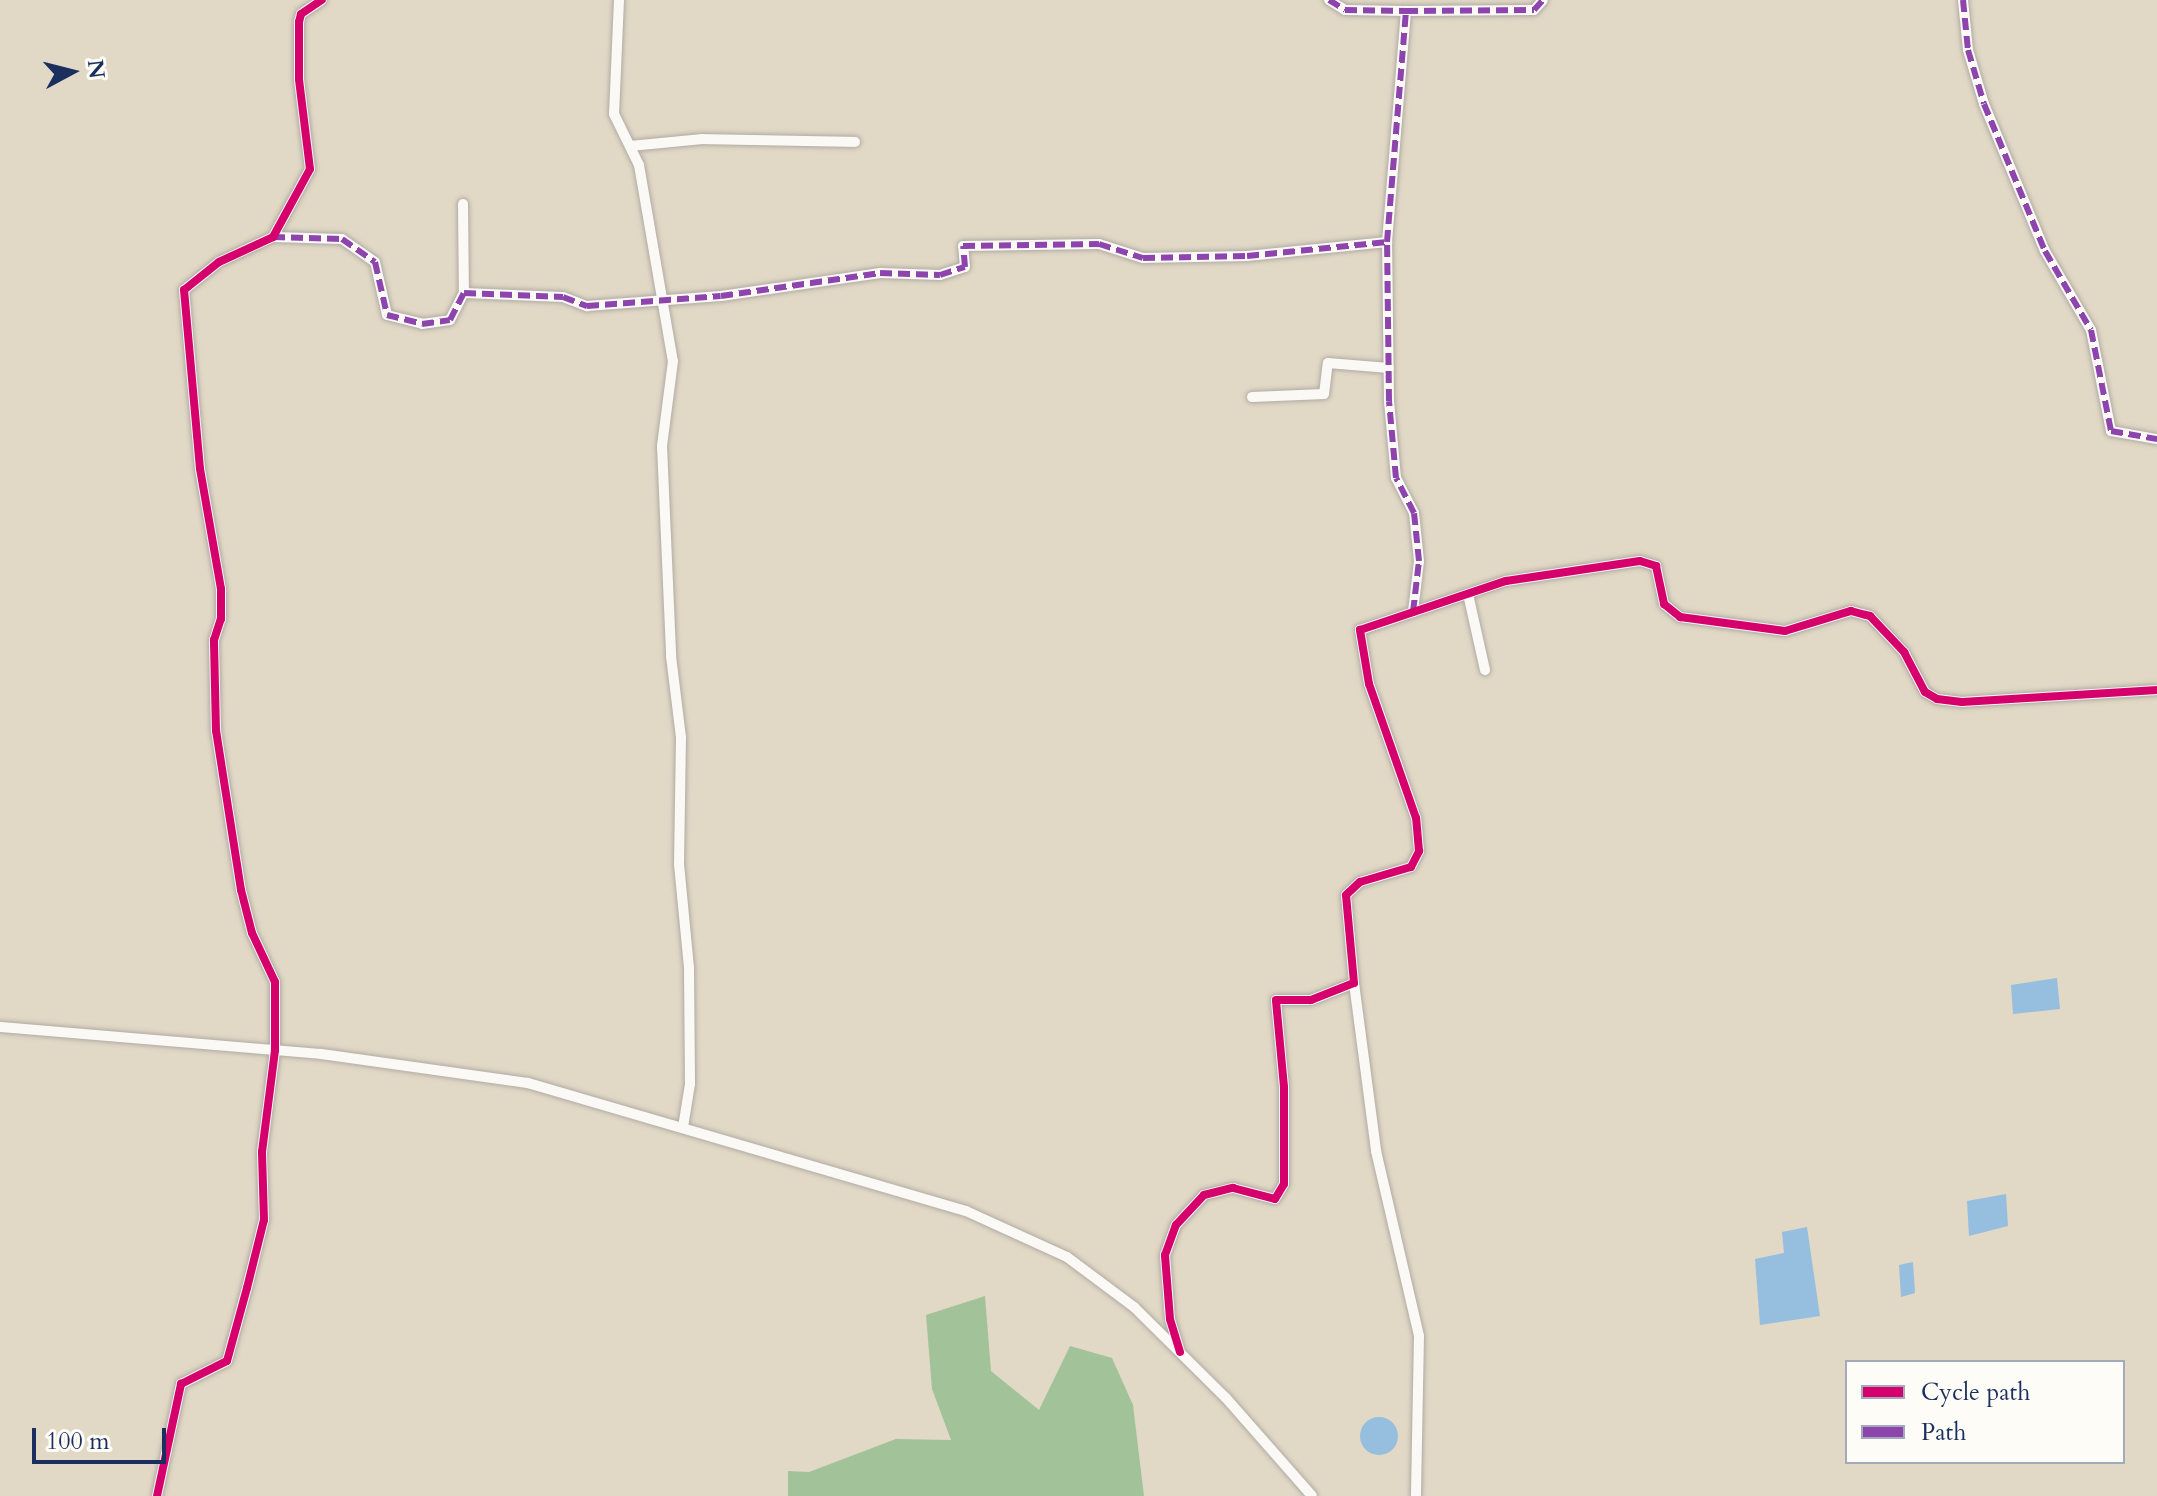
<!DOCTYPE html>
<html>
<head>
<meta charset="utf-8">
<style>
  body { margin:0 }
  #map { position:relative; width:2157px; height:1496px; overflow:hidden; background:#e1d8c5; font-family:Cardo,serif }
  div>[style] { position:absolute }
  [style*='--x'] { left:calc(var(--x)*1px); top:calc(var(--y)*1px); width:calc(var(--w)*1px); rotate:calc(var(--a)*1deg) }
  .forest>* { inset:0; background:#a2c399 }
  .water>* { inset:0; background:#96bede }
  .round { border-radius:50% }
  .roads { filter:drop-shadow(0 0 2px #b0aba4) drop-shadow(0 0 2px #b0aba4) }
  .street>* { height:10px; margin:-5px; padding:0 5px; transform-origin:5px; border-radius:5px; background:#faf9f6 }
  .quiet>* { height:6px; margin-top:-3px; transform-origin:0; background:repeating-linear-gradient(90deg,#8e44ad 0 12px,transparent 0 18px) }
  .cycleway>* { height:8px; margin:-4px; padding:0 4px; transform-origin:4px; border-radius:4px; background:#d6006c }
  span { translate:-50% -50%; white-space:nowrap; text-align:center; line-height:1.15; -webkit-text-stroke:7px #fdfcf7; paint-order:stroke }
  .legend { position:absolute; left:1845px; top:1360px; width:280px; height:104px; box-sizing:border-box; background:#fdfcf7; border:2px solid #a3aaba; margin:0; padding:10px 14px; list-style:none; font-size:24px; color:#1b2f5e }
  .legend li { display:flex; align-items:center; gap:16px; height:40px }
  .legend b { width:40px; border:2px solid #a3aaba }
  .north { position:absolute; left:32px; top:32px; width:80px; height:80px; -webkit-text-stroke:6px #fdfcf7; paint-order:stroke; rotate:83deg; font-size:22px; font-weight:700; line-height:32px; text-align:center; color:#1b2f5e }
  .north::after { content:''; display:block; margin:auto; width:28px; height:36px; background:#1b2f5e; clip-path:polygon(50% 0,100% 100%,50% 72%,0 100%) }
  .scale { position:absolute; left:32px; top:1428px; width:134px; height:36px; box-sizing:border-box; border:4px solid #1b2f5e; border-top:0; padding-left:10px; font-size:24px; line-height:28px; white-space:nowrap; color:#1b2f5e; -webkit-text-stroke:6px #fdfcf7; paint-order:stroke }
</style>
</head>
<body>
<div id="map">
  <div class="forest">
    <i style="clip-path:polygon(985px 1296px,991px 1371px,1039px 1410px,1070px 1346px,1112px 1358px,1133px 1405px,1144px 1496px,788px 1496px,788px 1471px,809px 1472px,896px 1439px,951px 1440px,932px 1389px,926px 1315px)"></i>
  </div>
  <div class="water">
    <i style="clip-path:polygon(2057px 978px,2060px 1009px,2013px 1014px,2011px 985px)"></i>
    <i style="clip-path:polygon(2006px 1194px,2008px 1226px,1969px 1236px,1967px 1201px)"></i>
    <i style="clip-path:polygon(1807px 1227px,1820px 1316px,1760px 1325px,1755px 1259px,1784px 1253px,1782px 1232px)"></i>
    <i style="clip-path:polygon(1913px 1262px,1915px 1293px,1901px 1297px,1899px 1265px)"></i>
    <i class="round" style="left:1360px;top:1417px;width:38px;height:38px"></i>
  </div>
  <div class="roads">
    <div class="street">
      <i style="--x:619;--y:0;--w:114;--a:92.5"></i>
      <i style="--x:614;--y:114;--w:57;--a:63.9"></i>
      <i style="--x:639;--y:165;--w:199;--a:80.2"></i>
      <i style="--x:673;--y:361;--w:86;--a:97.4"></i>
      <i style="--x:662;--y:446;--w:210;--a:87.5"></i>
      <i style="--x:671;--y:656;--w:82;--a:83"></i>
      <i style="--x:681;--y:737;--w:127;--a:90.9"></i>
      <i style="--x:679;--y:864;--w:104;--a:84.5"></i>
      <i style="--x:689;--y:968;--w:116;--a:89.5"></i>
      <i style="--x:690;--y:1084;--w:44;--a:99.2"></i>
      <i style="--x:1329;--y:0;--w:19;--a:32"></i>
      <i style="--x:1345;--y:10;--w:61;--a:0.9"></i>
      <i style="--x:1963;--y:0;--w:50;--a:84.3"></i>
      <i style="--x:1968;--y:50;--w:56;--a:73.5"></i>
      <i style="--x:1984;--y:104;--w:159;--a:67.5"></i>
      <i style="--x:2045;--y:251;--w:91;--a:59.8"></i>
      <i style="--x:2091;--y:330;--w:103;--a:78.8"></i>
      <i style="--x:2111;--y:431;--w:47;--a:9.9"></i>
      <i style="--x:630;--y:146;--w:73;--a:-5.5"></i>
      <i style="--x:703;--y:139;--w:152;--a:1.1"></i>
      <i style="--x:463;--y:204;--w:89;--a:89.4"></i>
      <i style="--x:273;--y:237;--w:69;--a:1.7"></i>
      <i style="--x:342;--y:239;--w:40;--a:34.9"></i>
      <i style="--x:375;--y:262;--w:54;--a:77.2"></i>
      <i style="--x:387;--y:315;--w:36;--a:14"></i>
      <i style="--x:422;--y:324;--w:28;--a:-8"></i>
      <i style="--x:450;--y:320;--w:30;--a:-63"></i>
      <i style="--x:464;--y:293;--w:99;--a:2.3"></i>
      <i style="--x:563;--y:297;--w:26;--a:21"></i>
      <i style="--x:587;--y:306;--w:134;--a:-4.3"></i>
      <i style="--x:721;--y:296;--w:161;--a:-8.2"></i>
      <i style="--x:880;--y:273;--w:60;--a:1.9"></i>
      <i style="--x:940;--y:275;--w:26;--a:-18"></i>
      <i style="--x:965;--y:267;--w:21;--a:-95"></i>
      <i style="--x:963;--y:246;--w:136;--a:-0.8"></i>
      <i style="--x:1099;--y:244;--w:46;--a:17.7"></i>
      <i style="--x:1143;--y:258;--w:104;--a:-1.1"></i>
      <i style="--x:1247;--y:256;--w:141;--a:-5.7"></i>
      <i style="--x:1252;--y:397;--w:72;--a:-2.4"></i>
      <i style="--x:1324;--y:394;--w:31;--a:-83"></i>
      <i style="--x:1328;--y:363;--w:61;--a:4.7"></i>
      <i style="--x:1468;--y:594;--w:78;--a:77.4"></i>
      <i style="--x:1413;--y:612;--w:51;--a:-83.3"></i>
      <i style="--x:1419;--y:561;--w:48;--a:-95.9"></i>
      <i style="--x:1414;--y:513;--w:39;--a:-117"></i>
      <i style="--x:1396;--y:478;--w:77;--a:-95.2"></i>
      <i style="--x:1389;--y:401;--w:159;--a:-90.7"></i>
      <i style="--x:1387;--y:242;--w:232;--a:-85.3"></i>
      <i style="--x:1406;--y:11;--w:128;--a:-0.4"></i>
      <i style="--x:1534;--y:10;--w:13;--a:-48"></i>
      <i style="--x:1354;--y:983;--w:169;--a:82.5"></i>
      <i style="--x:1376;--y:1151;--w:190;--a:76.9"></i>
      <i style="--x:1419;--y:1336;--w:160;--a:91.1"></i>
      <i style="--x:0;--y:1027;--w:322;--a:4.8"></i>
      <i style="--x:321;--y:1054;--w:209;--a:8"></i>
      <i style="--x:528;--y:1083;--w:456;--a:16.3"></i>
      <i style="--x:966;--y:1211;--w:111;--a:24.5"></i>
      <i style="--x:1067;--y:1257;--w:84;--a:36.7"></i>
      <i style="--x:1134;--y:1307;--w:129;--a:44.7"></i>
      <i style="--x:1226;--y:1398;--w:130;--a:48.7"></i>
      <i style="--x:1180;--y:1352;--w:34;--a:-107"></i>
      <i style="--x:1170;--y:1319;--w:64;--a:-94.5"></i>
      <i style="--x:1165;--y:1255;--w:32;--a:-70"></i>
      <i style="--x:1176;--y:1225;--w:41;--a:-47"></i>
      <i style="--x:1204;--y:1195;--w:30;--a:-14"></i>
      <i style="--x:1233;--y:1188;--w:43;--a:14.7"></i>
      <i style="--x:1275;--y:1199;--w:17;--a:-59"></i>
      <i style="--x:1284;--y:1184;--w:97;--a:-90"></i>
      <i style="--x:1284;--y:1087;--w:87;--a:-95.3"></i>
      <i style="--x:1276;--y:1000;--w:35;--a:0"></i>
      <i style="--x:1311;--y:1000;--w:46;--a:-21.6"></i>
      <i style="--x:1354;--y:983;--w:88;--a:-95.2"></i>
      <i style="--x:1346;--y:895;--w:19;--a:-43"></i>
      <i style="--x:1360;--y:882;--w:53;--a:-16.4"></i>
      <i style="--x:1411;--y:867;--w:18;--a:-63"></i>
      <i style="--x:1419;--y:851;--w:33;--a:-95"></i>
      <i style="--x:1416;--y:818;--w:142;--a:-109.3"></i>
      <i style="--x:1369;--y:684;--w:55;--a:-99.5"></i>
      <i style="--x:1360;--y:630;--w:154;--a:-18.6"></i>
      <i style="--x:1506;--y:581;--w:135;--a:-8.5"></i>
      <i style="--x:1640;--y:561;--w:17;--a:17"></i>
      <i style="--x:1656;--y:566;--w:39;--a:78"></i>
      <i style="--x:1664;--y:604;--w:21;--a:39"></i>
      <i style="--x:1680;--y:617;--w:106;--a:7.6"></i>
      <i style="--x:1785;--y:631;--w:69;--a:-16.9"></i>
      <i style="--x:1851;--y:611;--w:20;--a:15"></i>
      <i style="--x:1870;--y:616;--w:50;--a:46.6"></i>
      <i style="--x:1904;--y:652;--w:45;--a:62.3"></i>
      <i style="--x:1925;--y:692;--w:14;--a:30"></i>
      <i style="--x:1937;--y:699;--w:25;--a:7"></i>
      <i style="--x:1962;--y:702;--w:195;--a:-3.5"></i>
      <i style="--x:157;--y:1496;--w:115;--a:-77.9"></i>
      <i style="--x:181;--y:1384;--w:51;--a:-26.6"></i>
      <i style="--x:227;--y:1361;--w:76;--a:-74.7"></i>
      <i style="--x:247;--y:1288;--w:70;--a:-76"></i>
      <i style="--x:264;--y:1220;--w:68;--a:-91.7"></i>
      <i style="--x:262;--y:1152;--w:103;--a:-82.7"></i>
      <i style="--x:275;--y:1050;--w:68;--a:-90"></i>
      <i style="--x:275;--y:982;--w:54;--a:-115.1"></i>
      <i style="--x:252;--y:933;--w:44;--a:-104.3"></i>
      <i style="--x:241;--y:890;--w:161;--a:-98.9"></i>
      <i style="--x:216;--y:731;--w:91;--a:-91.3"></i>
      <i style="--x:214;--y:640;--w:22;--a:-72"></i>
      <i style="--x:221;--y:619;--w:30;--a:-90"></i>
      <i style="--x:221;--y:589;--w:122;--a:-99.9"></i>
      <i style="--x:200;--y:469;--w:180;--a:-95.1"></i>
      <i style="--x:184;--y:290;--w:45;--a:-38.7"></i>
      <i style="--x:219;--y:262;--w:60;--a:-24.8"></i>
      <i style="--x:273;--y:237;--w:77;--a:-61.4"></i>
      <i style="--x:310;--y:169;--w:91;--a:-97"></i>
      <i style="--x:299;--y:79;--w:57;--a:-90"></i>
      <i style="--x:299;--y:22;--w:8;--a:-76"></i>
      <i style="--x:301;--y:14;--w:25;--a:-34"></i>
    </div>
  </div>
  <div class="quiet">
    <i style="--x:1329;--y:0;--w:19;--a:32"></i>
    <i style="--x:1345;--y:10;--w:61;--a:0.9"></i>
    <i style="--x:1963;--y:0;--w:50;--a:84.3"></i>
    <i style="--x:1968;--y:50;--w:56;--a:73.5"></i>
    <i style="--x:1984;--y:104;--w:159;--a:67.5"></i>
    <i style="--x:2045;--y:251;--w:91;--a:59.8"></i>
    <i style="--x:2091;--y:330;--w:103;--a:78.8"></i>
    <i style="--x:2111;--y:431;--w:47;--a:9.9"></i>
    <i style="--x:273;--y:237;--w:69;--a:1.7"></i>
    <i style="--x:342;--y:239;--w:40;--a:34.9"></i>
    <i style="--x:375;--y:262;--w:54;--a:77.2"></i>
    <i style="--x:387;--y:315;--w:36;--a:14"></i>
    <i style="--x:422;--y:324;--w:28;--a:-8"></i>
    <i style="--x:450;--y:320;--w:30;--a:-63"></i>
    <i style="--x:464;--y:293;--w:99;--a:2.3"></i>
    <i style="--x:563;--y:297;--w:26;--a:21"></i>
    <i style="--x:587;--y:306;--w:134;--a:-4.3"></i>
    <i style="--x:721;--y:296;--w:161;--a:-8.2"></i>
    <i style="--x:880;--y:273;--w:60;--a:1.9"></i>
    <i style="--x:940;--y:275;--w:26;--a:-18"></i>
    <i style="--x:965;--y:267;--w:21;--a:-95"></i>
    <i style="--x:963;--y:246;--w:136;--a:-0.8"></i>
    <i style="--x:1099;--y:244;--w:46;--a:17.7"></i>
    <i style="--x:1143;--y:258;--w:104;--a:-1.1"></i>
    <i style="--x:1247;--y:256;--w:141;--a:-5.7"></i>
    <i style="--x:1413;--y:612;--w:51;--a:-83.3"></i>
    <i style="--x:1419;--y:561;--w:48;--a:-95.9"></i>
    <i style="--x:1414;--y:513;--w:39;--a:-117"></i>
    <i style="--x:1396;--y:478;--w:77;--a:-95.2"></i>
    <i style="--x:1389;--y:401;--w:159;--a:-90.7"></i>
    <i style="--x:1387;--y:242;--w:232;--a:-85.3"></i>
    <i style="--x:1406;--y:11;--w:128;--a:-0.4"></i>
    <i style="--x:1534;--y:10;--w:13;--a:-48"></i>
  </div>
  <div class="cycleway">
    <i style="--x:1180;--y:1352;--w:34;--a:-107"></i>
    <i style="--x:1170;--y:1319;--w:64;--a:-94.5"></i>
    <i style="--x:1165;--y:1255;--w:32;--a:-70"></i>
    <i style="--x:1176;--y:1225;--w:41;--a:-47"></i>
    <i style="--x:1204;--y:1195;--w:30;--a:-14"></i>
    <i style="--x:1233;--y:1188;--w:43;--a:14.7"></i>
    <i style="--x:1275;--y:1199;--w:17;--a:-59"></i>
    <i style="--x:1284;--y:1184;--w:97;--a:-90"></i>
    <i style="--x:1284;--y:1087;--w:87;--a:-95.3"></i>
    <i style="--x:1276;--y:1000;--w:35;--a:0"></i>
    <i style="--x:1311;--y:1000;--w:46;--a:-21.6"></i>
    <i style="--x:1354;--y:983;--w:88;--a:-95.2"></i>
    <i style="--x:1346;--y:895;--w:19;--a:-43"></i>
    <i style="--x:1360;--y:882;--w:53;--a:-16.4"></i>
    <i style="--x:1411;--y:867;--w:18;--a:-63"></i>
    <i style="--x:1419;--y:851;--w:33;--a:-95"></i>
    <i style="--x:1416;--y:818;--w:142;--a:-109.3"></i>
    <i style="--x:1369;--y:684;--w:55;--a:-99.5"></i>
    <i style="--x:1360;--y:630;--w:154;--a:-18.6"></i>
    <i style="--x:1506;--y:581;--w:135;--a:-8.5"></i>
    <i style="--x:1640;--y:561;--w:17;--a:17"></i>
    <i style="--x:1656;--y:566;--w:39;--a:78"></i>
    <i style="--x:1664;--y:604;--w:21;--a:39"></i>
    <i style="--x:1680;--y:617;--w:106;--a:7.6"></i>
    <i style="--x:1785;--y:631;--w:69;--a:-16.9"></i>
    <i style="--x:1851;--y:611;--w:20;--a:15"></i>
    <i style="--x:1870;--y:616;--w:50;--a:46.6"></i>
    <i style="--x:1904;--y:652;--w:45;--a:62.3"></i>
    <i style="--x:1925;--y:692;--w:14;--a:30"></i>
    <i style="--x:1937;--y:699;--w:25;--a:7"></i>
    <i style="--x:1962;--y:702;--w:195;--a:-3.5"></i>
    <i style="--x:157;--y:1496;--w:115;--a:-77.9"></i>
    <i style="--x:181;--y:1384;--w:51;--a:-26.6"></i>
    <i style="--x:227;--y:1361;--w:76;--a:-74.7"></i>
    <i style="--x:247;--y:1288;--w:70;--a:-76"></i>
    <i style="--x:264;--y:1220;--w:68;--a:-91.7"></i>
    <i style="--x:262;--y:1152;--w:103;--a:-82.7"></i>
    <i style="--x:275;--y:1050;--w:68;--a:-90"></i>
    <i style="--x:275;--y:982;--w:54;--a:-115.1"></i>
    <i style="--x:252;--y:933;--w:44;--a:-104.3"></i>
    <i style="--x:241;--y:890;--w:161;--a:-98.9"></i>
    <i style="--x:216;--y:731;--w:91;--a:-91.3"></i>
    <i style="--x:214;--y:640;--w:22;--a:-72"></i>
    <i style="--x:221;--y:619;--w:30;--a:-90"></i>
    <i style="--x:221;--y:589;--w:122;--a:-99.9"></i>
    <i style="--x:200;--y:469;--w:180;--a:-95.1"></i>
    <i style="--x:184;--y:290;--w:45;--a:-38.7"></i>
    <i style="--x:219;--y:262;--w:60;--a:-24.8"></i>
    <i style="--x:273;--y:237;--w:77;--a:-61.4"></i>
    <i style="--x:310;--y:169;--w:91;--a:-97"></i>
    <i style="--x:299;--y:79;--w:57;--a:-90"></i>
    <i style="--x:299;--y:22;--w:8;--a:-76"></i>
    <i style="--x:301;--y:14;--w:25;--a:-34"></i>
  </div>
  <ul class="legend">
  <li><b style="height:10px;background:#d6006c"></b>Cycle path</li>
  <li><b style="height:10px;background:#8e44ad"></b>Path</li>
  </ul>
  <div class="north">N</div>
  <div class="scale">100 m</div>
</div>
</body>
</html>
